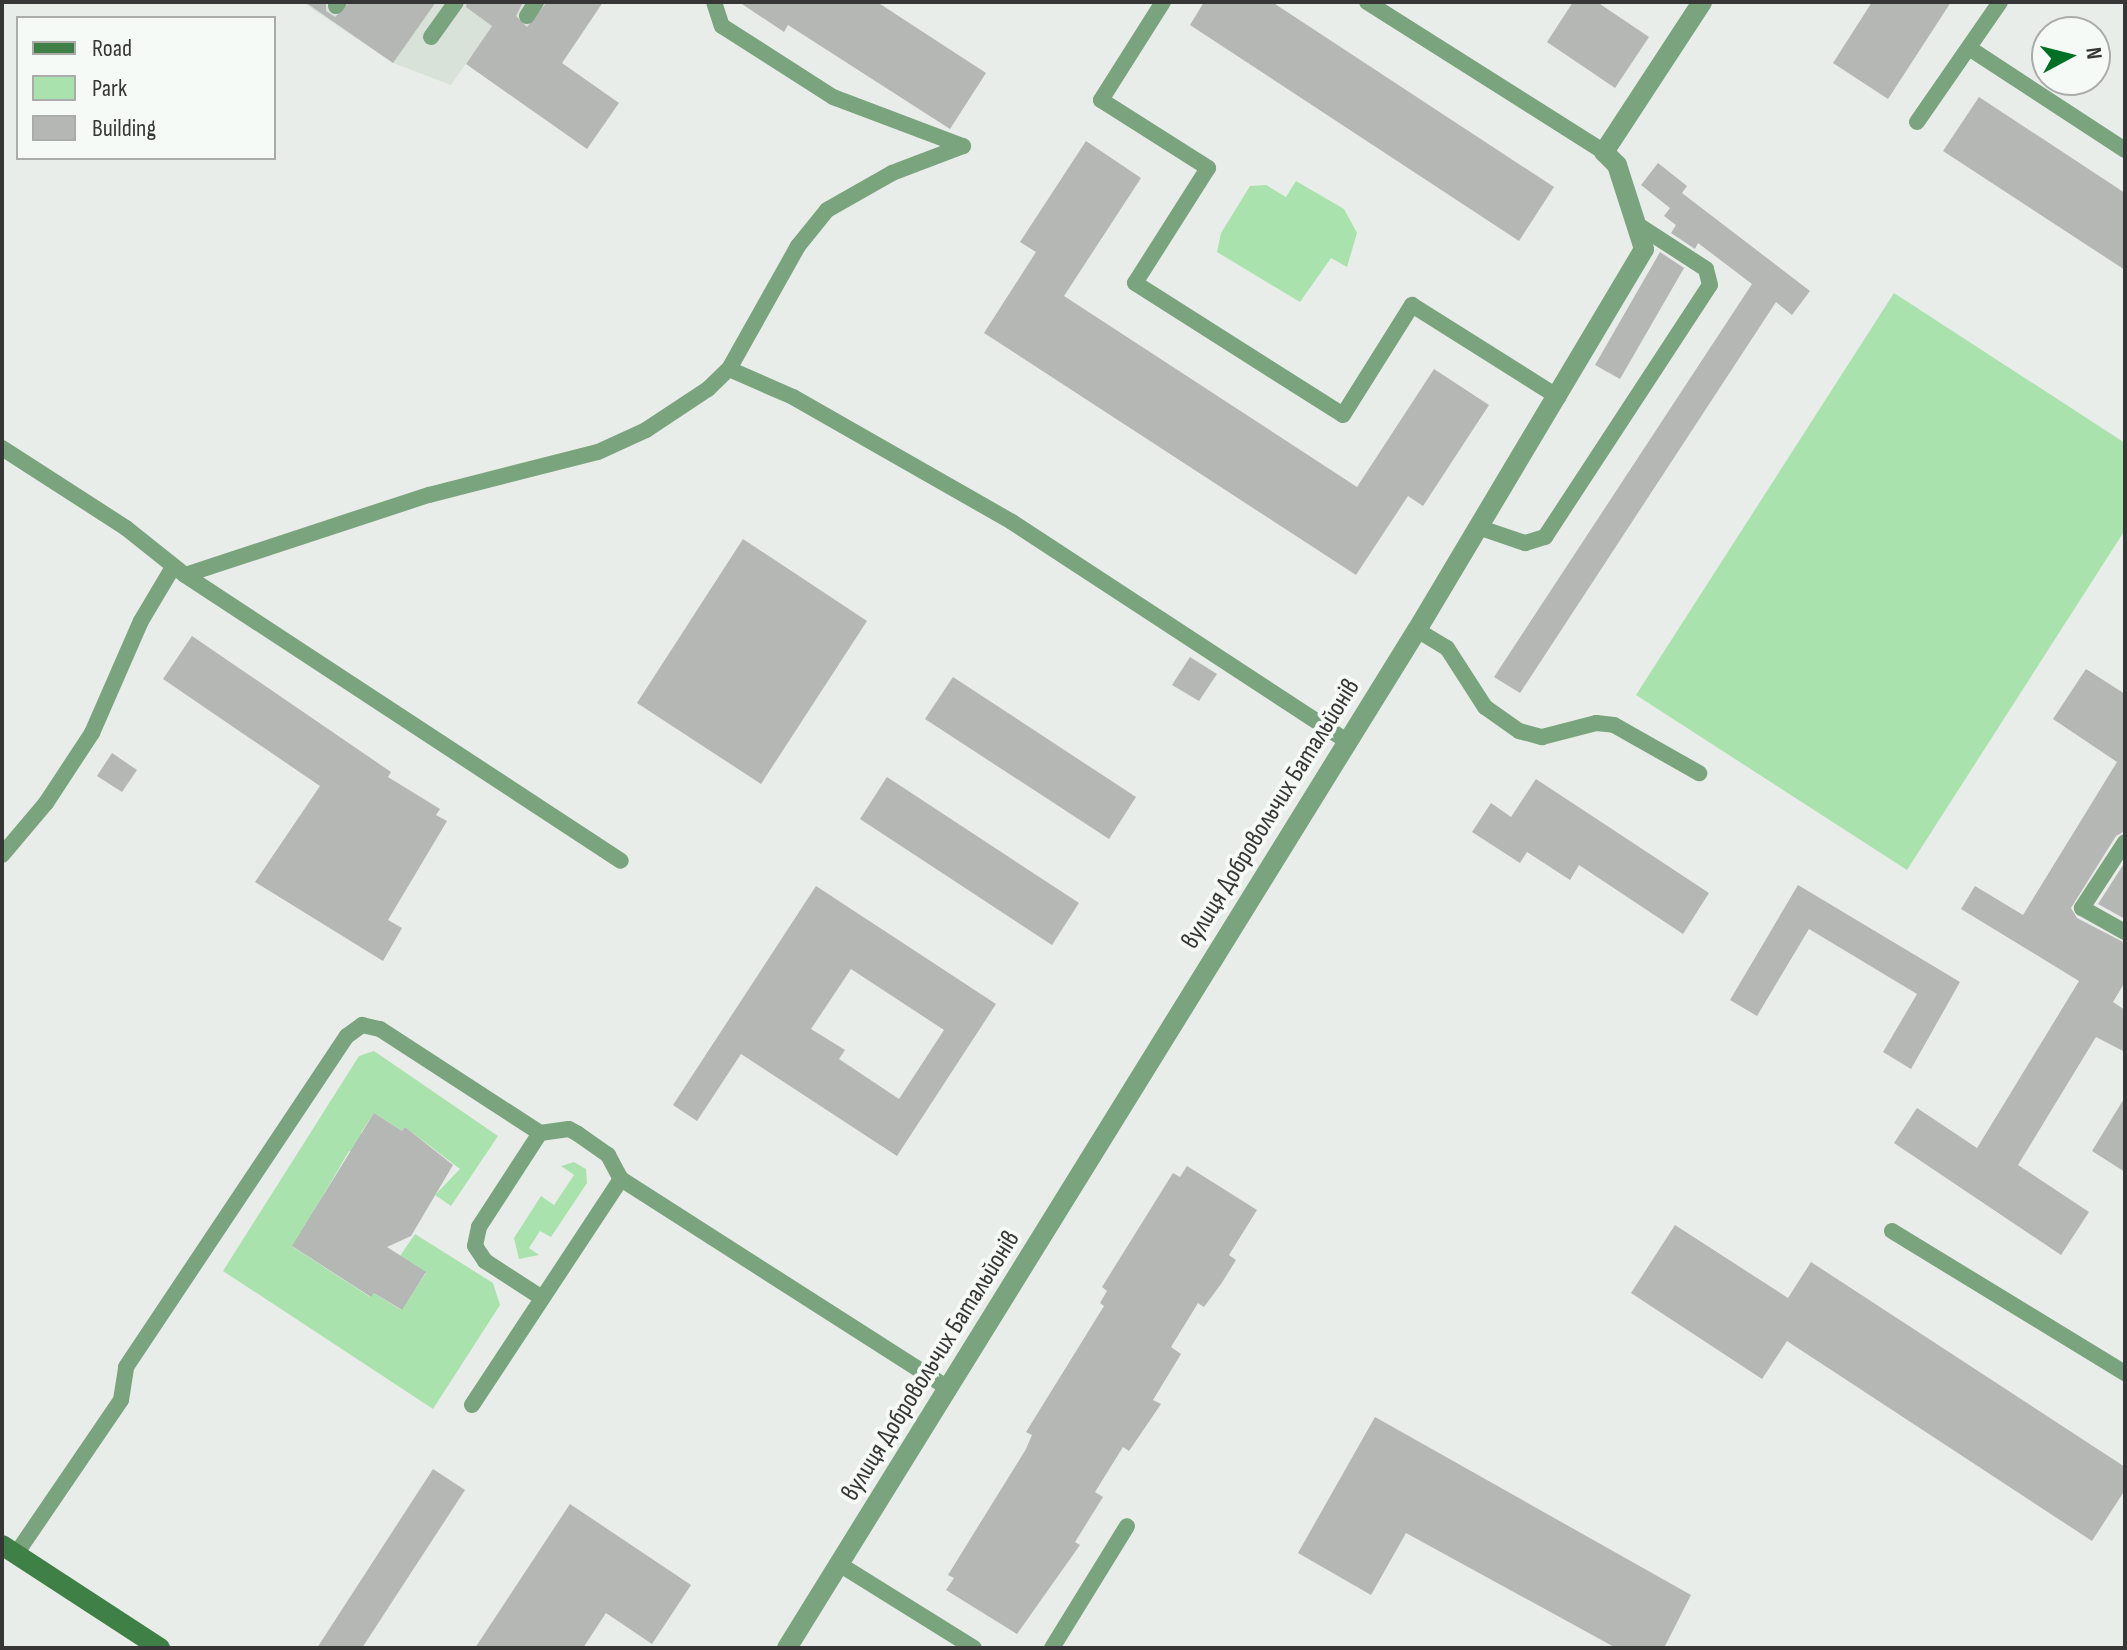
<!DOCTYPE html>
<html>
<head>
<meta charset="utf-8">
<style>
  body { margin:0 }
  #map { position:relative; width:2127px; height:1650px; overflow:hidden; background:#e9ede9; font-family:"Sofia Sans Condensed",sans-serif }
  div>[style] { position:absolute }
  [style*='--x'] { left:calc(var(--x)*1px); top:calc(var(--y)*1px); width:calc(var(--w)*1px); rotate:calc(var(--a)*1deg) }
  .built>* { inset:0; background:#d8e2d8 }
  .green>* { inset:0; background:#aae2ad }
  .building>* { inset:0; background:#b4b7b4 }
  .lane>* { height:16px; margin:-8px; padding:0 8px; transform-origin:8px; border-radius:8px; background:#7aa47d }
  .street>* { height:20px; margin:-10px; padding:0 10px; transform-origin:10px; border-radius:10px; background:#7aa47d }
  .secondary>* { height:20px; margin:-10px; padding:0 10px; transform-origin:10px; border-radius:10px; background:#3f8046 }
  span { translate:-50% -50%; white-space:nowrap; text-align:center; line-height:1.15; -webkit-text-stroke:8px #f6faf7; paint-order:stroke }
  .street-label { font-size:26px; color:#353635 }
  .frame { position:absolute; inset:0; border:4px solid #353635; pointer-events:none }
  .legend { position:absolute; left:16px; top:16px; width:260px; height:144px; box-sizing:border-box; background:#f6faf7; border:2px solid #a9aca9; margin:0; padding:10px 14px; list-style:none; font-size:24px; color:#353635 }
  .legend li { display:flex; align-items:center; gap:16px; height:40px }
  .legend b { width:40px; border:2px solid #a9aca9 }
  .north { position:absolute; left:2031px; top:16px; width:80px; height:80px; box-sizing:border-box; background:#f6faf7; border:2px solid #a9aca9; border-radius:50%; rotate:83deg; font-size:22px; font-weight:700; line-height:32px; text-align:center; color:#353635 }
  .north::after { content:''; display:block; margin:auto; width:28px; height:36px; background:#007123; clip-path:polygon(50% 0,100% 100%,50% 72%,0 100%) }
</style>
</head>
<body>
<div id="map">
  <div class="built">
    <i style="clip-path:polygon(302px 2px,603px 2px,561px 65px,492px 26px,451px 85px,393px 63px)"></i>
  </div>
  <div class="green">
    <i style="clip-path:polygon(1296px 181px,1344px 209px,1357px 233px,1347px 267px,1331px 258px,1300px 302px,1217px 252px,1221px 233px,1250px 186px,1266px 185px,1286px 197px)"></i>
    <i style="clip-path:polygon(1894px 293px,2125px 443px,2125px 530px,1907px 870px,1636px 695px)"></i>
    <i style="clip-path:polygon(374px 1051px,498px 1136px,451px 1206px,435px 1195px,460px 1169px,405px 1127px,402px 1131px,374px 1113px,361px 1133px,365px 1136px,354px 1153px,349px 1151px,293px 1247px,370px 1297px,374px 1293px,401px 1310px,426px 1273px,400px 1256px,415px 1234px,493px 1283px,500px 1305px,433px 1409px,223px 1271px,359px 1056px)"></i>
    <i style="clip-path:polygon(574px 1162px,586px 1169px,587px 1183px,551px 1237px,540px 1231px,529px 1248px,539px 1255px,519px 1259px,514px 1238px,541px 1196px,554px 1205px,574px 1175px,561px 1166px)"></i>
  </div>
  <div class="building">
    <i style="clip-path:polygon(305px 2px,326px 2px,326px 11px,335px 17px,350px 2px,436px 2px,393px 63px)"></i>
    <i style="clip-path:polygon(467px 2px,523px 2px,516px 16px,527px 27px,547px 2px,603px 2px,562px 63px,619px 103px,587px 149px,466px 64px,492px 26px,466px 7px)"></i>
    <i style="clip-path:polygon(739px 2px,877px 2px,986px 73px,950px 129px,788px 25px,784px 32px)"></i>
    <i style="clip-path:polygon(1204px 2px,1272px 2px,1554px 187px,1519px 241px,1190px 25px)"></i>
    <i style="clip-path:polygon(1573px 2px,1597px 2px,1649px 37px,1615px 88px,1547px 42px)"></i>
    <i style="clip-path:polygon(1872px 2px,1951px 2px,1888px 99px,1833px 63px)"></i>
    <i style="clip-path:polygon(1979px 97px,2125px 193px,2125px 270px,1943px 151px)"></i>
    <i style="clip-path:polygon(1086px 141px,1141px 178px,1064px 296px,1357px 487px,1434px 369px,1489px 405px,1423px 506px,1408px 496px,1356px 575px,984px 333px,1036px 252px,1020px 242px)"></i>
    <i style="clip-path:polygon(1658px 163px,1687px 186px,1682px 193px,1810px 291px,1792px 315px,1776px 302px,1520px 693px,1494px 677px,1752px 284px,1698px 243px,1695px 249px,1671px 233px,1676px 225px,1664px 216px,1670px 208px,1641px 185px)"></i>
    <i style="clip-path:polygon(1660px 252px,1684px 268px,1620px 379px,1595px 365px)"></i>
    <i style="clip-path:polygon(743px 539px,867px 621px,761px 784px,637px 703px)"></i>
    <i style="clip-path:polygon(192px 636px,391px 772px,388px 777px,440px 809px,436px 815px,447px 821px,388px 920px,402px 928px,383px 961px,255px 882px,320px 786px,163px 679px)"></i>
    <i style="clip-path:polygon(1190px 657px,1217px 674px,1199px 701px,1172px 685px)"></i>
    <i style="clip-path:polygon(2086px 669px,2125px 694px,2125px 831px,2116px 836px,2071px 908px,2077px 918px,2125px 943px,2125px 982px,2113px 1002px,2125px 1010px,2125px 1052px,2096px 1037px,2018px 1165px,2089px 1212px,2061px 1255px,1894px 1143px,1917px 1108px,1977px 1148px,2079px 981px,1961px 909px,1975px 886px,2023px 915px,2117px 762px,2053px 719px)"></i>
    <i style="clip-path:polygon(953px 677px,1136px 797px,1109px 839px,925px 719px)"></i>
    <i style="clip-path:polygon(112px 753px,137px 770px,122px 792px,97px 776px)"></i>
    <i style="clip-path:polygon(887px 777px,1079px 903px,1052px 945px,860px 819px)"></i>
    <i style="clip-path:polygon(1536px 779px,1709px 893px,1683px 934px,1579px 865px,1570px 880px,1527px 852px,1520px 863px,1472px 832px,1491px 803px,1511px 817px)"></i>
    <i style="clip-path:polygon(2125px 862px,2125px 919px,2098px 904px)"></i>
    <i style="clip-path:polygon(1798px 885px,1960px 982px,1911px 1069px,1883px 1052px,1917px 994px,1809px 929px,1757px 1016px,1730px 1000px)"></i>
    <i style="clip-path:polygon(evenodd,816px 886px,996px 1004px,897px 1156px,741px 1054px,697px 1121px,673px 1105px,816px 886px,851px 969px,944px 1030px,899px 1099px,839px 1059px,845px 1050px,811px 1029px,851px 969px)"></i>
    <i style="clip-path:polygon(2125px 1097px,2125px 1172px,2092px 1151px)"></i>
    <i style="clip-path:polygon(374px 1113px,402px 1131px,405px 1127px,453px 1165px,411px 1236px,387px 1247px,426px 1272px,402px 1310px,374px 1293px,371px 1297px,292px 1246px)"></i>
    <i style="clip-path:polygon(1187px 1166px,1257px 1210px,1229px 1255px,1236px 1260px,1221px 1284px,1204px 1307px,1198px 1303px,1171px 1347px,1181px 1354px,1153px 1400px,1161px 1404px,1129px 1451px,1123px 1447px,1095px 1492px,1103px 1497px,1075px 1542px,1080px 1545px,1017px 1634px,946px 1590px,954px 1578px,948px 1575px,1026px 1449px,1032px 1435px,1026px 1432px,1104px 1306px,1100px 1303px,1107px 1291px,1102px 1287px,1173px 1173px,1180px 1177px)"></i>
    <i style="clip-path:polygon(1675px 1225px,1788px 1298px,1811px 1262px,2125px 1467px,2125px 1490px,2092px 1541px,1787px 1341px,1762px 1379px,1631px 1293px)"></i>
    <i style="clip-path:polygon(1375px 1417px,1691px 1595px,1664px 1648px,1616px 1648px,1406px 1533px,1371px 1595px,1298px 1553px)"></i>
    <i style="clip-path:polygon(433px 1469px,465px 1490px,362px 1648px,317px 1648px)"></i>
    <i style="clip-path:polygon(570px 1504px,691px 1585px,652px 1644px,606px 1613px,583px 1648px,475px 1648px)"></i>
  </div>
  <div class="lane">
    <i style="--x:714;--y:2;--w:25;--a:72"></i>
    <i style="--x:722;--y:26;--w:132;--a:32.6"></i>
    <i style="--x:833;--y:97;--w:139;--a:20.7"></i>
    <i style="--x:1163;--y:2;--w:116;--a:122.3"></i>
    <i style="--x:1101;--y:100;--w:127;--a:32.4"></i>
    <i style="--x:1208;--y:168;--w:136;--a:122.4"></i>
    <i style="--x:1135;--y:283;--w:246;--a:32.4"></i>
    <i style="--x:1343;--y:415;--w:130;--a:-57.9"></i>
    <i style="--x:1412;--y:305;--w:173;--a:32.2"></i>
    <i style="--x:1367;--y:2;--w:280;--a:32.3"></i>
    <i style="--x:336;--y:6;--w:5;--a:-53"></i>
    <i style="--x:527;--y:16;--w:17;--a:-57"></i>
    <i style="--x:431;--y:37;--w:43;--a:-54.5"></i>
    <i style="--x:1969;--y:48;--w:186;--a:33.2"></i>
    <i style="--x:1917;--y:122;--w:146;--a:-55.3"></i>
    <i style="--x:729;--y:369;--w:70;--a:23.6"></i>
    <i style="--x:793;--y:397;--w:252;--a:29.7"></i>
    <i style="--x:1012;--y:522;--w:400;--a:33.2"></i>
    <i style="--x:2;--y:448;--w:148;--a:32.8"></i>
    <i style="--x:126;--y:528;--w:75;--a:38.5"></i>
    <i style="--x:185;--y:575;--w:521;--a:33.26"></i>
    <i style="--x:1478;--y:527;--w:50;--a:18.8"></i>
    <i style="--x:1525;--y:543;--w:21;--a:-17"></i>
    <i style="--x:1545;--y:537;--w:301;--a:-56.8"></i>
    <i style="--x:1710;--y:285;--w:16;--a:-104"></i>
    <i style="--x:1706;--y:269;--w:81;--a:-147.1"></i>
    <i style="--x:185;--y:575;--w:257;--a:-18.2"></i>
    <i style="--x:429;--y:495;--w:174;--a:-14.3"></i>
    <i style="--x:598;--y:452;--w:53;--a:-24.6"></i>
    <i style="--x:646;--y:430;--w:74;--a:-33.5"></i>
    <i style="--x:708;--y:389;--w:29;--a:-44"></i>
    <i style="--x:729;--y:369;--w:141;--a:-60.7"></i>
    <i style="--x:798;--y:246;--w:46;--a:-51.1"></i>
    <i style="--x:827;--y:210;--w:75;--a:-29.6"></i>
    <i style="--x:892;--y:173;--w:76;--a:-20.8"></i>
    <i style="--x:1417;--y:630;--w:35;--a:31"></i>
    <i style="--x:1447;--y:648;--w:70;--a:57.2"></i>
    <i style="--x:1485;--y:707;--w:42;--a:35.2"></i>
    <i style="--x:1519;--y:731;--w:24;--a:15"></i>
    <i style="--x:1542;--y:737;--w:56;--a:-14.5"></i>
    <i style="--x:1596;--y:723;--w:18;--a:6"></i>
    <i style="--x:1614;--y:725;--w:98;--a:29.5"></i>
    <i style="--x:2125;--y:842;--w:79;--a:123.1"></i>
    <i style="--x:2082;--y:908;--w:49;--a:29.2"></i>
    <i style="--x:2;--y:855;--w:68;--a:-49.8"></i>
    <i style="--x:46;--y:803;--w:84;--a:-56.7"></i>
    <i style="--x:92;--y:733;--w:122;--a:-66.4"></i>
    <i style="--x:141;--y:621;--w:63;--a:-59.3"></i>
    <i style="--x:540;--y:1133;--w:112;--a:123"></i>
    <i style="--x:479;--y:1227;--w:19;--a:102"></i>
    <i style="--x:475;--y:1246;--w:18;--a:56"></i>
    <i style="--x:485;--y:1261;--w:68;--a:33"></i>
    <i style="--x:1892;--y:1231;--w:273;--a:31.4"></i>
    <i style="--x:472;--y:1405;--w:271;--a:-56.6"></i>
    <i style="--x:16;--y:1554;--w:186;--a:-55.7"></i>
    <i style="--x:121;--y:1400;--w:33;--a:-81"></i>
    <i style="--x:126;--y:1367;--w:398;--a:-56.3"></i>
    <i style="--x:347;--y:1036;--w:19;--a:-36"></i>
    <i style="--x:362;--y:1025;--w:18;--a:13"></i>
    <i style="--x:380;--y:1029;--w:191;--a:33"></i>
    <i style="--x:540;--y:1133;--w:29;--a:-8"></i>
    <i style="--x:569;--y:1129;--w:10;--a:29"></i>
    <i style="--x:578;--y:1134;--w:37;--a:35"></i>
    <i style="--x:608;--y:1155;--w:27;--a:62"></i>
    <i style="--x:621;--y:1179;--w:389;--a:32.6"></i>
    <i style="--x:839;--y:1564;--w:159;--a:31.9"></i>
    <i style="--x:1052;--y:1648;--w:143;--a:-58.4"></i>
  </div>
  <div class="street">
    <i style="--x:787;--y:1648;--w:1197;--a:-58.25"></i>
    <i style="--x:1417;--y:630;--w:443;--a:-59.2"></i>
    <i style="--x:1644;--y:249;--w:88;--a:-107.8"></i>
    <i style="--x:1617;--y:165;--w:18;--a:-135"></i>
    <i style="--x:1604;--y:152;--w:179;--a:-56.8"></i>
  </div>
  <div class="secondary">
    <i style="--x:2;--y:1545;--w:189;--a:33.1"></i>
  </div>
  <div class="street-label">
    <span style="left:1271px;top:814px;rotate:-58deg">вулиця Добровольчих Батальйонів</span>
    <span style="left:931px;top:1366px;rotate:-58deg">вулиця Добровольчих Батальйонів</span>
  </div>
  <div class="frame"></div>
  <ul class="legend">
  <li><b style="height:10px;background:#3f8046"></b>Road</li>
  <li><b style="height:22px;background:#aae2ad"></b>Park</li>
  <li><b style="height:22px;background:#b4b7b4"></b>Building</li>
  </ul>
  <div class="north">N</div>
</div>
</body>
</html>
